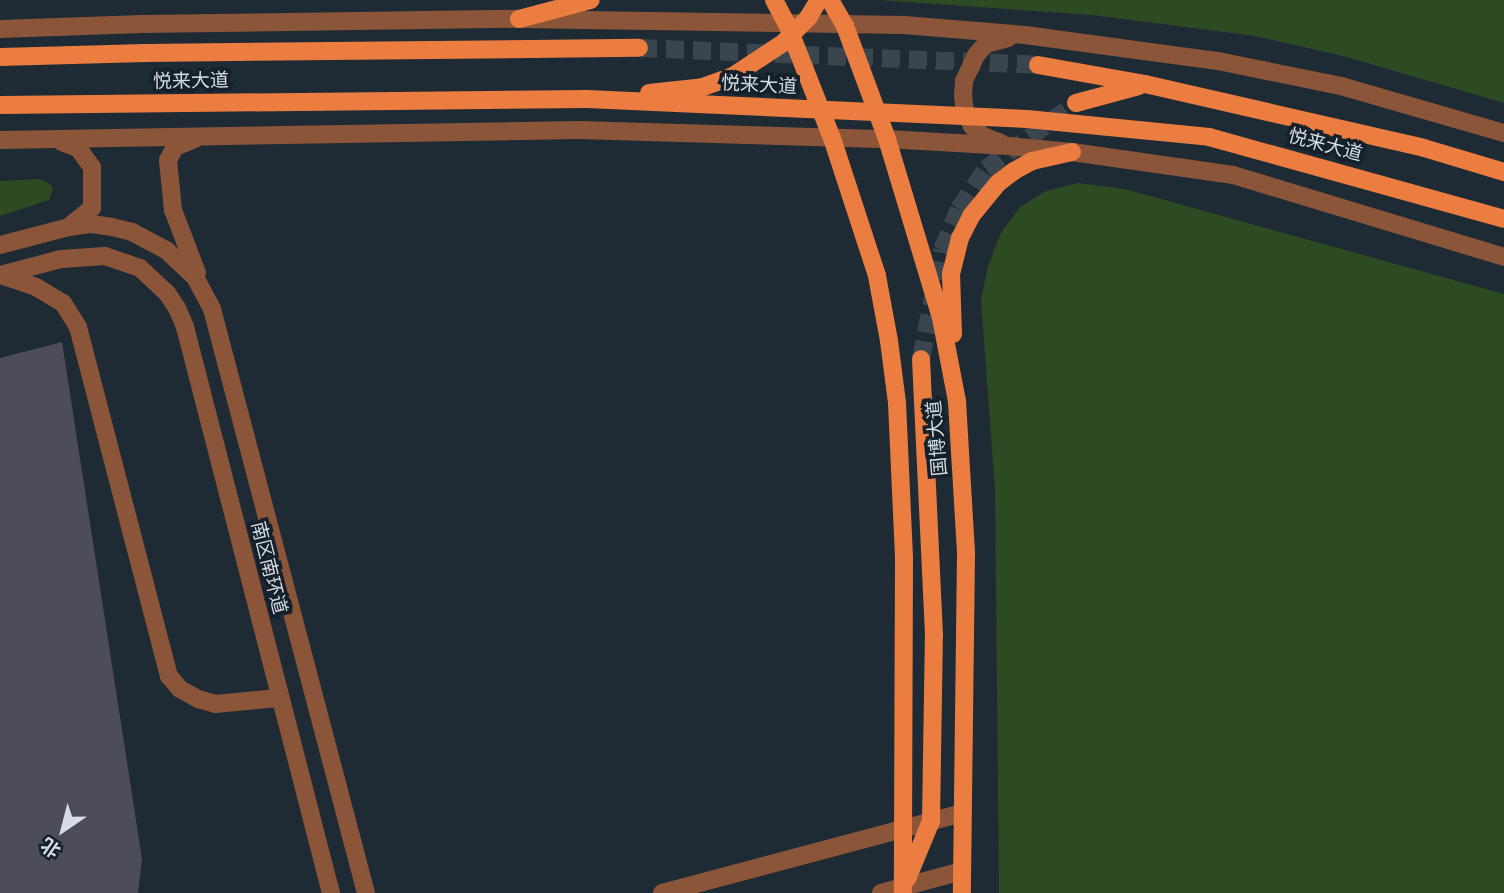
<!DOCTYPE html>
<html>
<head>
<meta charset="utf-8">
<style>
  body { margin:0 }
  #map { position:relative; width:1504px; height:893px; overflow:hidden; background:#1e2a34; font-family:"Nunito Sans","Noto Sans SC",sans-serif }
  div>[style] { position:absolute }
  [style*='--x'] { left:calc(var(--x)*1px); top:calc(var(--y)*1px); width:calc(var(--w)*1px); rotate:calc(var(--a)*1deg) }
  .green>* { inset:0; background:#2c4b22 }
  .building>* { inset:0; background:#4d4c5b }
  .major-tunnel>* { height:18px; margin-top:-9px; transform-origin:0; background:repeating-linear-gradient(90deg,#3a454e 0 18px,transparent 0 27px) }
  .minor>* { height:18px; margin:-9px; padding:0 9px; transform-origin:9px; border-radius:9px; background:#8b553a }
  .major>* { height:18px; margin:-9px; padding:0 9px; transform-origin:9px; border-radius:9px; background:#ec7d41 }
  .major-bridge>* { height:18px; margin:-9px; padding:0 9px; transform-origin:9px; border-radius:9px; background:#ec7d41 }
  span { translate:-50% -50%; white-space:nowrap; text-align:center; line-height:1.15; -webkit-text-stroke:7px #15202a; paint-order:stroke }
  .street-label { font-size:19px; color:#d6dde4 }
  .north { position:absolute; left:28px; top:795px; width:70px; height:70px; -webkit-text-stroke:5px #15202a; paint-order:stroke; rotate:215deg; font-size:19px; font-weight:700; line-height:28px; text-align:center; color:#d6dde4 }
  .north::after { content:''; display:block; margin:auto; width:24px; height:32px; background:#d6dde4; clip-path:polygon(50% 0,100% 100%,50% 72%,0 100%) }
</style>
</head>
<body>
<div id="map">
  <div class="green">
    <i style="clip-path:polygon(878px 0,1504px 0,1504px 103px,1343px 56px,1255px 36px,1092px 15px)"></i>
    <i style="clip-path:polygon(40px 179px,51px 185px,53px 189px,49px 200px,0 216px,0 181px)"></i>
    <i style="clip-path:polygon(1078px 183px,1125px 189px,1504px 294px,1504px 893px,999px 893px,995px 490px,981px 300px,988px 266px,1001px 233px,1020px 207px,1046px 191px)"></i>
  </div>
  <div class="building">
    <i style="clip-path:polygon(62px 342px,142px 859px,138px 893px,0 893px,0 358px)"></i>
  </div>
  <div class="major-tunnel">
    <i style="--x:639;--y:48;--w:399;--a:2.4"></i>
    <i style="--x:921;--y:359;--w:111;--a:-79.1"></i>
    <i style="--x:942;--y:250;--w:44;--a:-67.5"></i>
    <i style="--x:959;--y:209;--w:48;--a:-56"></i>
    <i style="--x:986;--y:169;--w:112;--a:-36.3"></i>
  </div>
  <div class="minor">
    <i style="--x:0;--y:29;--w:142;--a:-2"></i>
    <i style="--x:142;--y:24;--w:377;--a:-0.8"></i>
    <i style="--x:519;--y:19;--w:385;--a:0.9"></i>
    <i style="--x:904;--y:25;--w:121;--a:4.7"></i>
    <i style="--x:1025;--y:35;--w:195;--a:7.7"></i>
    <i style="--x:1218;--y:61;--w:126;--a:11.5"></i>
    <i style="--x:1341;--y:86;--w:170;--a:16.1"></i>
    <i style="--x:195;--y:139;--w:22;--a:158"></i>
    <i style="--x:175;--y:147;--w:15;--a:118"></i>
    <i style="--x:168;--y:160;--w:50;--a:84.3"></i>
    <i style="--x:173;--y:210;--w:67;--a:69.1"></i>
    <i style="--x:0;--y:140;--w:579;--a:-0.99"></i>
    <i style="--x:579;--y:130;--w:308;--a:1.7"></i>
    <i style="--x:887;--y:139;--w:121;--a:3.3"></i>
    <i style="--x:1008;--y:146;--w:64;--a:5.4"></i>
    <i style="--x:1072;--y:152;--w:163;--a:8.1"></i>
    <i style="--x:1233;--y:175;--w:283;--a:16.8"></i>
    <i style="--x:62;--y:142;--w:17;--a:21"></i>
    <i style="--x:78;--y:148;--w:24;--a:54"></i>
    <i style="--x:92;--y:167;--w:41;--a:90"></i>
    <i style="--x:92;--y:208;--w:26;--a:141"></i>
    <i style="--x:1001;--y:143;--w:19;--a:-159"></i>
    <i style="--x:983;--y:136;--w:15;--a:-138"></i>
    <i style="--x:972;--y:126;--w:16;--a:-117"></i>
    <i style="--x:965;--y:112;--w:16;--a:-97"></i>
    <i style="--x:963;--y:96;--w:15;--a:-86"></i>
    <i style="--x:964;--y:81;--w:29;--a:-65"></i>
    <i style="--x:976;--y:55;--w:15;--a:-48"></i>
    <i style="--x:986;--y:44;--w:23;--a:-15"></i>
    <i style="--x:0;--y:245;--w:71;--a:-14.6"></i>
    <i style="--x:69;--y:227;--w:22;--a:-8"></i>
    <i style="--x:91;--y:224;--w:21;--a:8"></i>
    <i style="--x:112;--y:227;--w:21;--a:14"></i>
    <i style="--x:132;--y:232;--w:40;--a:28"></i>
    <i style="--x:167;--y:251;--w:38;--a:43"></i>
    <i style="--x:195;--y:277;--w:36;--a:62"></i>
    <i style="--x:212;--y:309;--w:604;--a:75.23"></i>
    <i style="--x:0;--y:275;--w:63;--a:-14.7"></i>
    <i style="--x:61;--y:259;--w:44;--a:-3.9"></i>
    <i style="--x:105;--y:256;--w:37;--a:19"></i>
    <i style="--x:140;--y:268;--w:37;--a:43"></i>
    <i style="--x:167;--y:293;--w:18;--a:56"></i>
    <i style="--x:177;--y:308;--w:21;--a:67"></i>
    <i style="--x:185;--y:327;--w:585;--a:75.54"></i>
    <i style="--x:1;--y:275;--w:37;--a:19"></i>
    <i style="--x:36;--y:287;--w:31;--a:31"></i>
    <i style="--x:63;--y:303;--w:28;--a:58"></i>
    <i style="--x:78;--y:327;--w:361;--a:75.4"></i>
    <i style="--x:169;--y:676;--w:17;--a:50"></i>
    <i style="--x:180;--y:689;--w:21;--a:29"></i>
    <i style="--x:198;--y:699;--w:18;--a:16"></i>
    <i style="--x:215;--y:704;--w:64;--a:-5.4"></i>
    <i style="--x:662;--y:893;--w:310;--a:-14.9"></i>
    <i style="--x:881;--y:893;--w:84;--a:-15.2"></i>
  </div>
  <div class="major">
    <i style="--x:774;--y:0;--w:27;--a:62"></i>
    <i style="--x:787;--y:24;--w:123;--a:68.5"></i>
    <i style="--x:832;--y:138;--w:145;--a:71.9"></i>
    <i style="--x:877;--y:276;--w:66;--a:79.5"></i>
    <i style="--x:889;--y:341;--w:63;--a:82.6"></i>
    <i style="--x:897;--y:403;--w:155;--a:87.4"></i>
    <i style="--x:904;--y:558;--w:335;--a:90.2"></i>
    <i style="--x:830;--y:0;--w:30;--a:60"></i>
    <i style="--x:845;--y:26;--w:121;--a:69.6"></i>
    <i style="--x:887;--y:139;--w:187;--a:73.2"></i>
    <i style="--x:941;--y:318;--w:85;--a:79.1"></i>
    <i style="--x:957;--y:401;--w:153;--a:86.6"></i>
    <i style="--x:966;--y:554;--w:339;--a:90.7"></i>
    <i style="--x:519;--y:19;--w:74;--a:-14.8"></i>
    <i style="--x:0;--y:57;--w:145;--a:-1.6"></i>
    <i style="--x:145;--y:53;--w:494;--a:-0.6"></i>
    <i style="--x:1038;--y:65;--w:109;--a:10.1"></i>
    <i style="--x:1145;--y:84;--w:286;--a:12.9"></i>
    <i style="--x:1424;--y:148;--w:84;--a:16.7"></i>
    <i style="--x:1076;--y:103;--w:65;--a:-15.1"></i>
    <i style="--x:953;--y:334;--w:60;--a:-91.9"></i>
    <i style="--x:951;--y:274;--w:37;--a:-76"></i>
    <i style="--x:960;--y:238;--w:25;--a:-63"></i>
    <i style="--x:971;--y:216;--w:43;--a:-50.7"></i>
    <i style="--x:998;--y:183;--w:20;--a:-37"></i>
    <i style="--x:1014;--y:171;--w:21;--a:-29"></i>
    <i style="--x:1032;--y:161;--w:41;--a:-12.7"></i>
    <i style="--x:907;--y:879;--w:63;--a:-67.5"></i>
    <i style="--x:931;--y:821;--w:186;--a:-89.1"></i>
    <i style="--x:934;--y:635;--w:276;--a:-92.7"></i>
  </div>
  <div class="major-bridge">
    <i style="--x:649;--y:93;--w:54;--a:-6.3"></i>
    <i style="--x:703;--y:87;--w:32;--a:-20"></i>
    <i style="--x:733;--y:76;--w:60;--a:-33.4"></i>
    <i style="--x:783;--y:43;--w:35;--a:-45"></i>
    <i style="--x:808;--y:18;--w:21;--a:-59"></i>
    <i style="--x:0;--y:105;--w:587;--a:-0.59"></i>
    <i style="--x:587;--y:99;--w:440;--a:2.6"></i>
    <i style="--x:1027;--y:119;--w:183;--a:5.6"></i>
    <i style="--x:1209;--y:137;--w:306;--a:15.5"></i>
  </div>
  <div class="street-label">
    <span style="left:191px;top:82px;rotate:-1deg">悦来大道</span>
    <span style="left:759px;top:86px;rotate:3deg">悦来大道</span>
    <span style="left:1325px;top:146px;rotate:15deg">悦来大道</span>
    <span style="left:938px;top:438px;rotate:-95deg">国博大道</span>
    <span style="left:268px;top:568px;rotate:76deg">南区南环道</span>
  </div>
  <div class="north">北</div>
</div>
</body>
</html>
